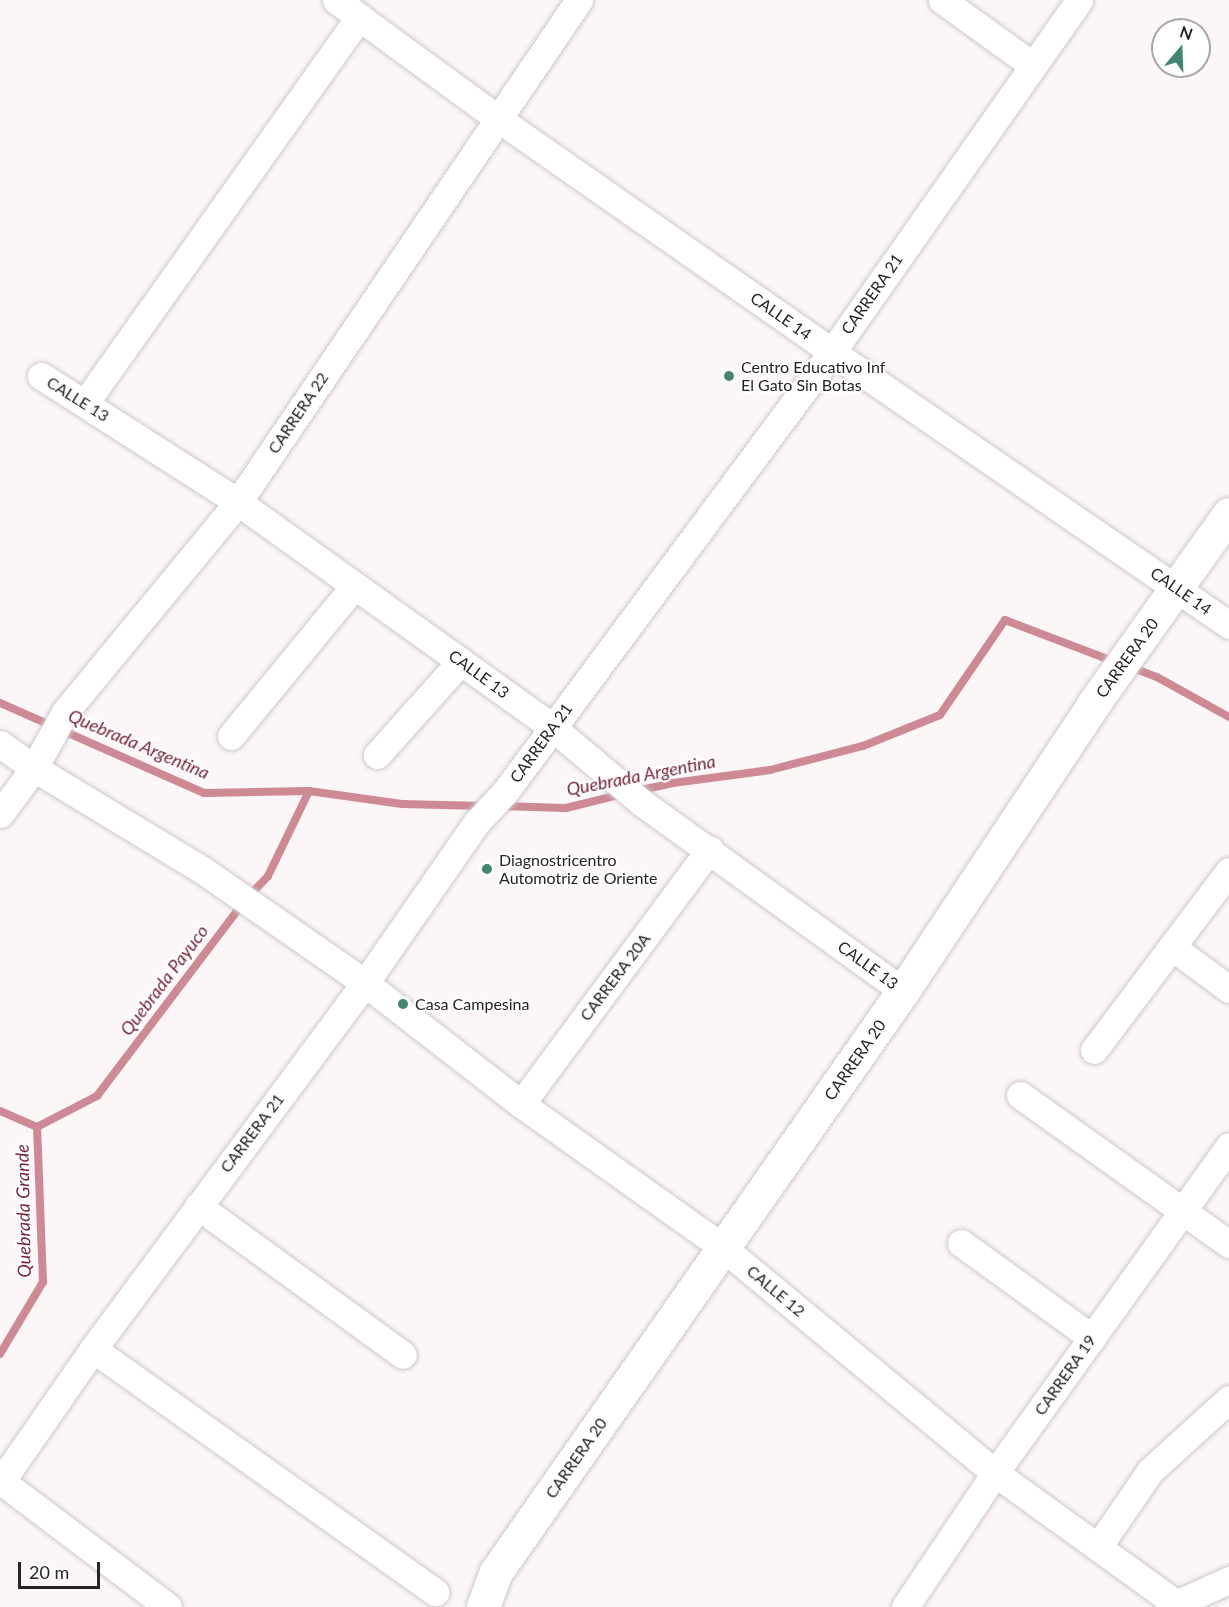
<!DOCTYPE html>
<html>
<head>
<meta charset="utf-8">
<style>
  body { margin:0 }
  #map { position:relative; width:1229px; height:1607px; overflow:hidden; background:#fcf6f7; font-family:Lato,sans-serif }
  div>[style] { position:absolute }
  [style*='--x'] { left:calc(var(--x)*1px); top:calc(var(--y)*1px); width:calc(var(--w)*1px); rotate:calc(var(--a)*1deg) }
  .stream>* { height:8px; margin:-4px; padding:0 4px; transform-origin:4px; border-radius:4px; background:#cd8a95 }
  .roads { filter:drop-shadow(0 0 2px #cec8c9) drop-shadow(0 0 2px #cec8c9) }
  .minor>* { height:27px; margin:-13.5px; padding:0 13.5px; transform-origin:13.5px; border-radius:13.5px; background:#fff }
  .major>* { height:33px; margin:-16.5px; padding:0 16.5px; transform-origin:16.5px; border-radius:16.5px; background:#fff }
  .dots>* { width:16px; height:16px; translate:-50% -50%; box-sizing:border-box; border:3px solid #fff; border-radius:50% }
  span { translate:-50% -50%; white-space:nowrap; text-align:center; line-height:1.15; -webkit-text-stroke:4.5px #fff; paint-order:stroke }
  .street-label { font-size:16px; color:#262424 }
  .poi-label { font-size:16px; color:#262424 }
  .left { translate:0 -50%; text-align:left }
  .water-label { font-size:18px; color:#762539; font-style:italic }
  .north { position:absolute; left:1151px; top:18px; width:60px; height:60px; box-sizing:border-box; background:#fff; border:2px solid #a8a7a7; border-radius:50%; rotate:19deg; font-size:16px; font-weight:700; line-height:24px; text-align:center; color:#262424 }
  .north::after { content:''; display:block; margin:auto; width:21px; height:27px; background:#438473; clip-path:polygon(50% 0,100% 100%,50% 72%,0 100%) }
  .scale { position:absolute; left:18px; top:1562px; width:82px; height:27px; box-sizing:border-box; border:3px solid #262424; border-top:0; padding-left:8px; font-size:18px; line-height:21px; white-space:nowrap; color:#262424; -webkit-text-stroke:4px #fff; paint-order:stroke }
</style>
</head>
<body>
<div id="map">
  <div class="stream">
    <i style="--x:1128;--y:666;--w:31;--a:21"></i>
    <i style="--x:1157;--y:677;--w:82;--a:29.1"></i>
    <i style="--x:0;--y:703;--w:223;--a:23.8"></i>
    <i style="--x:204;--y:793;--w:105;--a:-1.1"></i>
    <i style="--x:309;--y:791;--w:94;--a:8"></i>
    <i style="--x:402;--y:804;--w:82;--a:1.4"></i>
    <i style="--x:636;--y:791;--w:38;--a:-12"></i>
    <i style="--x:673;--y:783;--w:98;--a:-7.6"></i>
    <i style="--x:770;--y:770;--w:96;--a:-14.5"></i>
    <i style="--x:863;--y:746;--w:83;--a:-21.9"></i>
    <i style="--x:940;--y:715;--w:115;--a:-55.6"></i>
    <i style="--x:1005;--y:620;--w:118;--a:20.9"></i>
    <i style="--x:500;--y:806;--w:66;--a:1.7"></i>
    <i style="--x:566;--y:808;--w:59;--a:-13.8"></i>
    <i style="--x:0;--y:1111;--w:40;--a:23.4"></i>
    <i style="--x:37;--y:1127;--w:68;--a:-27.3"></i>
    <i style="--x:97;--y:1096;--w:246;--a:-52.9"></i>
    <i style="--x:245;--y:900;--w:33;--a:-46"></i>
    <i style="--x:268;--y:876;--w:94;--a:-64.2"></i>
    <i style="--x:0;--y:1354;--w:84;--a:-59.2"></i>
    <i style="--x:43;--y:1282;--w:155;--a:-92.2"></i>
  </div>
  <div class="roads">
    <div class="minor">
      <i style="--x:336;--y:0;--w:29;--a:36"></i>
      <i style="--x:942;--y:0;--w:111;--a:35.8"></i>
      <i style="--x:41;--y:376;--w:234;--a:32.6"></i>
      <i style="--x:238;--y:502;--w:386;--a:35.6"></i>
      <i style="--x:552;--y:727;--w:116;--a:40.1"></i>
      <i style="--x:641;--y:802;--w:323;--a:35.8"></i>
      <i style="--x:85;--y:403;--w:473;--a:-54.6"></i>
      <i style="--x:359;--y:17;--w:171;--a:36.2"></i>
      <i style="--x:497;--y:118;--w:409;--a:34.9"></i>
      <i style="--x:832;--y:352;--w:482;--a:34.5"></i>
      <i style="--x:231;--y:736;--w:195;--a:-50.6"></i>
      <i style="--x:0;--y:744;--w:42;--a:35.2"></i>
      <i style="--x:34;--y:768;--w:199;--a:31.2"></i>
      <i style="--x:204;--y:871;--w:196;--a:34.8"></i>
      <i style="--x:365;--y:983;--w:197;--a:37.8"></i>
      <i style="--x:521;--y:1104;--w:247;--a:35.4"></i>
      <i style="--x:722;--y:1247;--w:354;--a:39.6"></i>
      <i style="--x:995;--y:1473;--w:229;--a:35.8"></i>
      <i style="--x:377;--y:755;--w:126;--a:-48.2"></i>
      <i style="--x:0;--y:814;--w:57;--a:-53.5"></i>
      <i style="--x:34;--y:768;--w:64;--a:-61"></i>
      <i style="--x:65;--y:712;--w:272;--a:-50.5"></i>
      <i style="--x:238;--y:502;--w:607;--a:-55.81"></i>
      <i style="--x:1172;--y:947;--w:71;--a:36.4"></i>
      <i style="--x:1094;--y:1050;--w:224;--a:-53"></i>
      <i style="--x:1020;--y:1095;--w:257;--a:35.5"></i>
      <i style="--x:521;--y:1104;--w:317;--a:-53.5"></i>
      <i style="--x:198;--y:1206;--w:253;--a:36"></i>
      <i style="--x:961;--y:1243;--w:162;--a:35.9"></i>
      <i style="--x:93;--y:1349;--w:420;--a:35.4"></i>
      <i style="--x:1;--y:1481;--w:209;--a:37"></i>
      <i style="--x:0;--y:1483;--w:163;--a:-55.2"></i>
      <i style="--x:93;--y:1349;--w:456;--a:-53.4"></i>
      <i style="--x:365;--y:983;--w:195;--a:-55.2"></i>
      <i style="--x:476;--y:823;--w:42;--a:-46.9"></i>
      <i style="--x:505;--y:792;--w:548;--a:-53.38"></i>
      <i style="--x:832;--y:352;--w:430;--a:-54.9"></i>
      <i style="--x:1098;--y:1547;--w:92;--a:-55.6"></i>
      <i style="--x:1150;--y:1471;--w:107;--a:-42.3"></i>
      <i style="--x:905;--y:1607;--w:161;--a:-56.1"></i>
      <i style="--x:995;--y:1473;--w:402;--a:-54.4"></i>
      <i style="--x:1169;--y:1607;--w:66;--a:-24.2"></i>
    </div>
    <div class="major">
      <i style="--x:483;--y:1607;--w:37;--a:-70"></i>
      <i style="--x:496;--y:1572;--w:709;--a:-54.99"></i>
      <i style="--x:903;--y:991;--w:346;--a:-56.4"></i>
      <i style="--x:1094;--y:703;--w:232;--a:-54.5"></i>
    </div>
  </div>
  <div class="dots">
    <i style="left:729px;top:376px;background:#438473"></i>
    <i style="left:487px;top:869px;background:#438473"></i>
    <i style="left:403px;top:1004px;background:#438473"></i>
  </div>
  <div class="street-label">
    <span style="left:872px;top:294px;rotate:-55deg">CARRERA 21</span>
    <span style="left:781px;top:316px;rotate:35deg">CALLE 14</span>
    <span style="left:78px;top:399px;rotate:32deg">CALLE 13</span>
    <span style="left:298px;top:413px;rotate:-56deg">CARRERA 22</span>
    <span style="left:1181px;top:591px;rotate:35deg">CALLE 14</span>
    <span style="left:1127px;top:658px;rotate:-54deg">CARRERA 20</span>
    <span style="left:479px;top:674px;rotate:36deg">CALLE 13</span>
    <span style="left:541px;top:743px;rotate:-54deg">CARRERA 21</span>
    <span style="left:868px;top:965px;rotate:36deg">CALLE 13</span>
    <span style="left:615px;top:977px;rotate:-53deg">CARRERA 20A</span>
    <span style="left:855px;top:1060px;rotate:-55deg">CARRERA 20</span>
    <span style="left:252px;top:1133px;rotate:-53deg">CARRERA 21</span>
    <span style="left:776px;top:1291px;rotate:40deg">CALLE 12</span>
    <span style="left:1065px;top:1375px;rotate:-55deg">CARRERA 19</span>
    <span style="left:576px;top:1458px;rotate:-55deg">CARRERA 20</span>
  </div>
  <div class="poi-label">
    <span class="left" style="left:741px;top:376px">Centro Educativo Inf<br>El Gato Sin Botas</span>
    <span class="left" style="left:499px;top:869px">Diagnostricentro<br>Automotriz de Oriente</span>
    <span class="left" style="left:415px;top:1004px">Casa Campesina</span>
  </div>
  <div class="water-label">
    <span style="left:139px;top:744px;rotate:23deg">Quebrada Argentina</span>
    <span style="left:641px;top:775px;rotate:-11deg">Quebrada Argentina</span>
    <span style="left:164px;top:980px;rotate:-53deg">Quebrada Payuco</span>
    <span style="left:23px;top:1211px;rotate:-91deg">Quebrada Grande</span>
  </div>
  <div class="north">N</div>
  <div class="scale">20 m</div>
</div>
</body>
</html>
